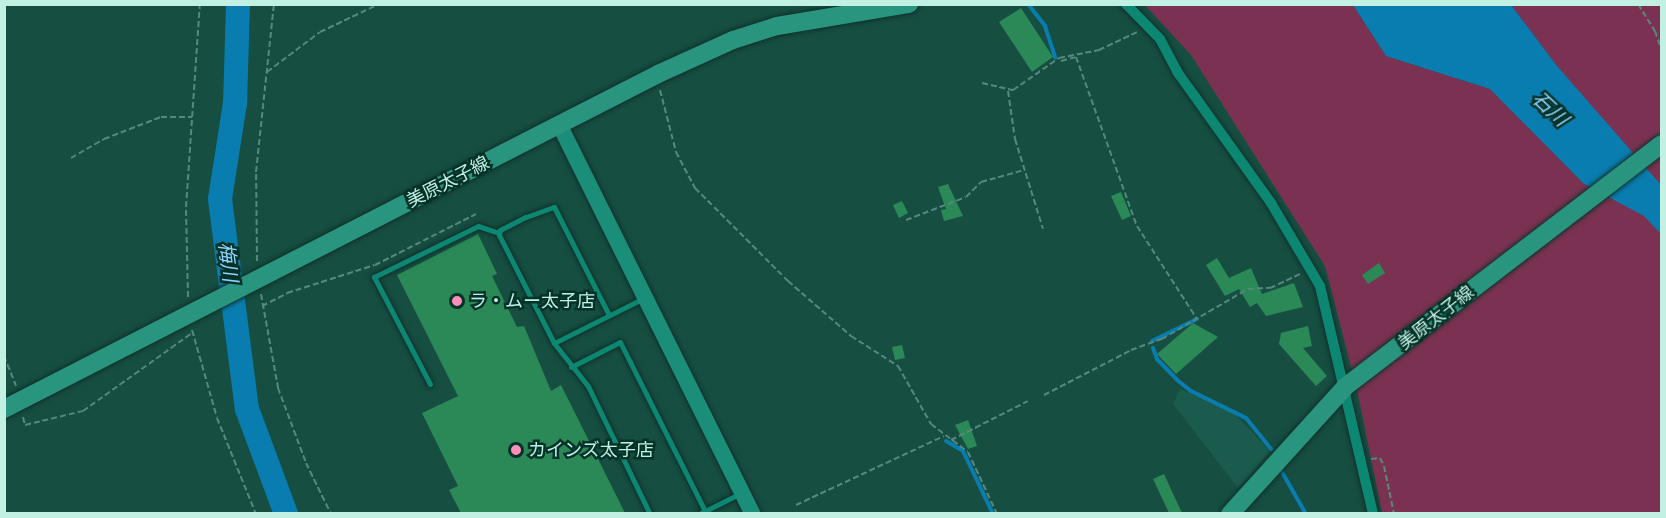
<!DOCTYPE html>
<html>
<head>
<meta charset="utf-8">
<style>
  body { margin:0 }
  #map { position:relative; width:1666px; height:518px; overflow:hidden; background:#164e42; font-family:Poppins,"Noto Sans JP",sans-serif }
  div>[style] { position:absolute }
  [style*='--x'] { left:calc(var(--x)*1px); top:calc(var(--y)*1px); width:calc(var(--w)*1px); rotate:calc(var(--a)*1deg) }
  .built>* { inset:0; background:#1b5b4e }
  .green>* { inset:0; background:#7b3252 }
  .water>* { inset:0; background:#097daf }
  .stream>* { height:4px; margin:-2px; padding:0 2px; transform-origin:2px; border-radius:2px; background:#097daf }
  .river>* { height:24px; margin:-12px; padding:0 12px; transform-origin:12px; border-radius:12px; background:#097daf }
  .building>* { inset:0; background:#2b8957 }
  .path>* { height:2px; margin-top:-1px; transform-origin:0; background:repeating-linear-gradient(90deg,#55897d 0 6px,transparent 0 9px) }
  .roads { filter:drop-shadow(0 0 2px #103129) drop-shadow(0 0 2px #103129) }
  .lane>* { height:5px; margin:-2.5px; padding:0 2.5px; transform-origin:2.5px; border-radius:2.5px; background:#0c8872 }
  .street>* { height:10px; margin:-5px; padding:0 5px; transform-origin:5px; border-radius:5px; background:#0c8872 }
  .secondary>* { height:16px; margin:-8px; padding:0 8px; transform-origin:8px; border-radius:8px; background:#1a8e79 }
  .primary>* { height:18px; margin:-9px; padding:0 9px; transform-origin:9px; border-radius:9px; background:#29957f }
  .dots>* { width:16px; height:16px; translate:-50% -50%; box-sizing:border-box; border:3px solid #033229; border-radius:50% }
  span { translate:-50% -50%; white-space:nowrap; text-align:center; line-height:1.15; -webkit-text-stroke:5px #033229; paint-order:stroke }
  .street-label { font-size:18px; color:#c2f0e3 }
  .poi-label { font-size:18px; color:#c2f0e3 }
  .left { translate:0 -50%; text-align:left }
  .water-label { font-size:20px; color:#90d4fc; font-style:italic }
  .frame { position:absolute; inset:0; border:6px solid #c2f0e3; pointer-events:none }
</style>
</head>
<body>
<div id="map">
  <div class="built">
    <i style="clip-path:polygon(1180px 389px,1231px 410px,1270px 451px,1238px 488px,1173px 404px)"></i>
  </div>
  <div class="green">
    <i style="clip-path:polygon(1145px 5px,1353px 5px,1386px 56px,1490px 89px,1584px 184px,1557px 66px,1511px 5px,1660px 5px,1661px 513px,1382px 513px,1357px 390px,1325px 266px,1191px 55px)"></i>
  </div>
  <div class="water">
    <i style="clip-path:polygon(1353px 5px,1511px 5px,1557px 66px,1661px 185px,1661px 234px,1644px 216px,1584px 184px,1490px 89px,1386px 56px)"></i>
  </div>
  <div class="stream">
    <i style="--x:1028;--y:4;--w:28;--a:52"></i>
    <i style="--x:1045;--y:26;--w:33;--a:72"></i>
    <i style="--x:1152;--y:341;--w:50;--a:-26.1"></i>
    <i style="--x:1153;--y:348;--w:12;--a:70"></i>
    <i style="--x:1157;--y:359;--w:29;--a:46"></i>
    <i style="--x:1177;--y:380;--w:18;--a:38"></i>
    <i style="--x:1191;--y:391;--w:61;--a:26.1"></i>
    <i style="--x:1246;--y:418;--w:40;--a:51"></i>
    <i style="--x:946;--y:441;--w:20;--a:30"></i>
    <i style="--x:963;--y:451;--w:70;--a:64.5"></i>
    <i style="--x:1282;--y:472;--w:48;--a:60.3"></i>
  </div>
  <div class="river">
    <i style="--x:238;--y:4;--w:99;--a:91.7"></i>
    <i style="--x:235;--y:103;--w:97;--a:98.9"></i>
    <i style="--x:220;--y:199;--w:212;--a:82.7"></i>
    <i style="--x:247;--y:409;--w:112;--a:69.6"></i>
  </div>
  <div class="building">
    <i style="clip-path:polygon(1021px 8px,1053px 57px,1032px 72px,999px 22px)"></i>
    <i style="clip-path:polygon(948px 184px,963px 216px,944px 221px,941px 210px,946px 209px,938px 187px)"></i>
    <i style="clip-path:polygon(1121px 192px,1131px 216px,1122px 220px,1111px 196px)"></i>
    <i style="clip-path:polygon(902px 201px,908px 213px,899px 218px,893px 205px)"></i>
    <i style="clip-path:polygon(478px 234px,497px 274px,492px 276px,517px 327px,524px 326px,551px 391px,561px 385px,625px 513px,461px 513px,449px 490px,458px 486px,422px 413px,458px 396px,397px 275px)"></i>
    <i style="clip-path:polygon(1217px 258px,1229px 278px,1251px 268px,1262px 294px,1294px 283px,1303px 307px,1266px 316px,1257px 303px,1250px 307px,1239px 289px,1225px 296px,1206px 265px)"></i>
    <i style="clip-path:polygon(1379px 263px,1385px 273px,1368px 284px,1362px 275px)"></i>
    <i style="clip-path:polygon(1193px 323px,1218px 337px,1176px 374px,1157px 354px)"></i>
    <i style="clip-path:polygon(1308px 326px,1312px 346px,1303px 348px,1327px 376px,1316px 386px,1279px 344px,1281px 333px)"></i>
    <i style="clip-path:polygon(902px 345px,905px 358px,895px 360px,892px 347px)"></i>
    <i style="clip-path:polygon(968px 420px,977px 446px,968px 449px,955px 425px)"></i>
    <i style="clip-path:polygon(1164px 474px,1182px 513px,1169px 513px,1153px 479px)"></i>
  </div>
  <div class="path">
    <i style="--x:1638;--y:4;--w:32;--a:58"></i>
    <i style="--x:1655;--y:31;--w:21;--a:71"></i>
    <i style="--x:1061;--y:61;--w:16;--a:-15"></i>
    <i style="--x:1076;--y:57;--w:180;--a:70.2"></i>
    <i style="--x:1137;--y:226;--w:111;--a:57.2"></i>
    <i style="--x:267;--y:72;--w:66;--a:-37"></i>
    <i style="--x:320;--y:32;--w:65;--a:-25.4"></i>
    <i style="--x:982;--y:83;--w:32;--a:13"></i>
    <i style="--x:1013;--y:90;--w:56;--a:-34.8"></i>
    <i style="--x:1059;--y:58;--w:41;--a:-11.3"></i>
    <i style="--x:1099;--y:50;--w:42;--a:-25.3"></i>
    <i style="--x:660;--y:90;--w:64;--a:75.5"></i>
    <i style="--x:676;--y:152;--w:41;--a:62.2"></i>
    <i style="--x:695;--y:188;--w:132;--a:45"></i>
    <i style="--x:788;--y:281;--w:84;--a:41.1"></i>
    <i style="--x:851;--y:336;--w:56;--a:32.6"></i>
    <i style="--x:898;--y:366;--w:67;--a:60.4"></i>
    <i style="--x:931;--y:424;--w:46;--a:37.1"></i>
    <i style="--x:968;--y:452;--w:68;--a:64.9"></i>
    <i style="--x:1008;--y:91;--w:49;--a:81.7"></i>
    <i style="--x:1015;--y:139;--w:94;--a:72.7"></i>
    <i style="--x:71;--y:158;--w:38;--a:-30"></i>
    <i style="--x:104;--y:139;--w:61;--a:-21.1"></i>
    <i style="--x:161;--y:117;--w:31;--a:0"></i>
    <i style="--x:906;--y:220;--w:64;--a:-21"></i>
    <i style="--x:966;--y:197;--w:21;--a:-45"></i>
    <i style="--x:981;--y:182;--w:45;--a:-15.6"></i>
    <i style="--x:257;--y:261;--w:89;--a:-90.6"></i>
    <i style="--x:256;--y:172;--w:169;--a:-83.9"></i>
    <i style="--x:261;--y:294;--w:96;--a:79.7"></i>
    <i style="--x:278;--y:388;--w:80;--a:69.5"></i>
    <i style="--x:306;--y:463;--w:57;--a:63.9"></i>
    <i style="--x:188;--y:297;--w:90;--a:-91.3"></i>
    <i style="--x:186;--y:207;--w:203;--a:-86.1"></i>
    <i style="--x:262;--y:306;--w:28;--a:-27"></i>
    <i style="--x:287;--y:293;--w:92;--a:-17.7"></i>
    <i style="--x:375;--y:265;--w:113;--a:-26.8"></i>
    <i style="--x:192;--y:330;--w:91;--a:74.1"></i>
    <i style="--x:217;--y:418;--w:104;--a:67.9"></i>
    <i style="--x:4;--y:356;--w:32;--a:68"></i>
    <i style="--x:1044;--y:395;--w:98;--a:-27.3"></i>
    <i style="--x:1131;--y:350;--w:33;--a:-20"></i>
    <i style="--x:1162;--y:339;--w:99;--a:-30.2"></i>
    <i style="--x:1248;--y:289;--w:22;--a:-3"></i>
    <i style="--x:1270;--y:288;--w:33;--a:-25"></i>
    <i style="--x:23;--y:417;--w:8;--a:76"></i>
    <i style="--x:25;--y:425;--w:60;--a:-13.6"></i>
    <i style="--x:83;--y:411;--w:134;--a:-35.6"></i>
    <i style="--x:951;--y:440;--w:86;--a:-26.9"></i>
    <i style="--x:1371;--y:459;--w:9;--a:-6"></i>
    <i style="--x:1380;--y:458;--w:9;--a:63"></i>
    <i style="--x:1384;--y:466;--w:49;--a:78.2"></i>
    <i style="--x:796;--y:505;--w:163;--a:-25"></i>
  </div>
  <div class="roads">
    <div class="lane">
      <i style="--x:642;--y:299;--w:98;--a:153.4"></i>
      <i style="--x:554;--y:343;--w:55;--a:51.7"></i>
      <i style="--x:588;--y:386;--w:142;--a:64.2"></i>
      <i style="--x:554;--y:343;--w:121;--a:-117"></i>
      <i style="--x:499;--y:235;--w:5;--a:-79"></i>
      <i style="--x:500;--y:230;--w:29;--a:-27"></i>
      <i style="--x:526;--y:217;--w:30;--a:-20"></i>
      <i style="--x:554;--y:207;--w:121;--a:63"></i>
      <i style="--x:571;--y:367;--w:55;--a:-27"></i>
      <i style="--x:620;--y:342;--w:189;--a:63.3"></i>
      <i style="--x:430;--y:384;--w:121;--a:-117.6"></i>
      <i style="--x:374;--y:277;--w:116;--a:-26.1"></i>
      <i style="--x:478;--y:226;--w:22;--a:18"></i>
      <i style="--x:699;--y:514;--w:47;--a:-26.6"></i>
    </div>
    <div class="street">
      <i style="--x:1126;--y:4;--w:49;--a:45.8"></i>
      <i style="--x:1160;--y:39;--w:38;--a:62"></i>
      <i style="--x:1178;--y:73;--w:160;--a:54.4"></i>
      <i style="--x:1271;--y:203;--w:96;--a:59.4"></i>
      <i style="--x:1320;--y:286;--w:234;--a:76.9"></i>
    </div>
    <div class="secondary">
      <i style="--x:559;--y:124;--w:436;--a:63.6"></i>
    </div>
    <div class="primary">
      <i style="--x:4;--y:409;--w:735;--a:-27.12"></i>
      <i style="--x:658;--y:74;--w:82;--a:-24.4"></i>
      <i style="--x:733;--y:40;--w:46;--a:-17.7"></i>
      <i style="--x:777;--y:26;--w:134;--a:-9.5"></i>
      <i style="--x:1230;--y:514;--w:171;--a:-47.8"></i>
      <i style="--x:1345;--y:387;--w:399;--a:-37.5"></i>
    </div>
  </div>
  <div class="dots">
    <i style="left:457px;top:301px;background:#ff8ebb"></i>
    <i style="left:516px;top:450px;background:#ff8ebb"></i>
  </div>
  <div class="street-label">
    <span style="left:448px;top:182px;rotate:-27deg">美原太子線</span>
    <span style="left:1436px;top:318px;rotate:-38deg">美原太子線</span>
  </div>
  <div class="poi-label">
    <span class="left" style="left:469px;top:301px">ラ・ムー太子店</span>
    <span class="left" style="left:528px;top:450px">カインズ太子店</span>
  </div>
  <div class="water-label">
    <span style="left:1550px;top:109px;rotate:43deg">石川</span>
    <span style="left:228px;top:262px;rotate:83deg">梅川</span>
  </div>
  <div class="frame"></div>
</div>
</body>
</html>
